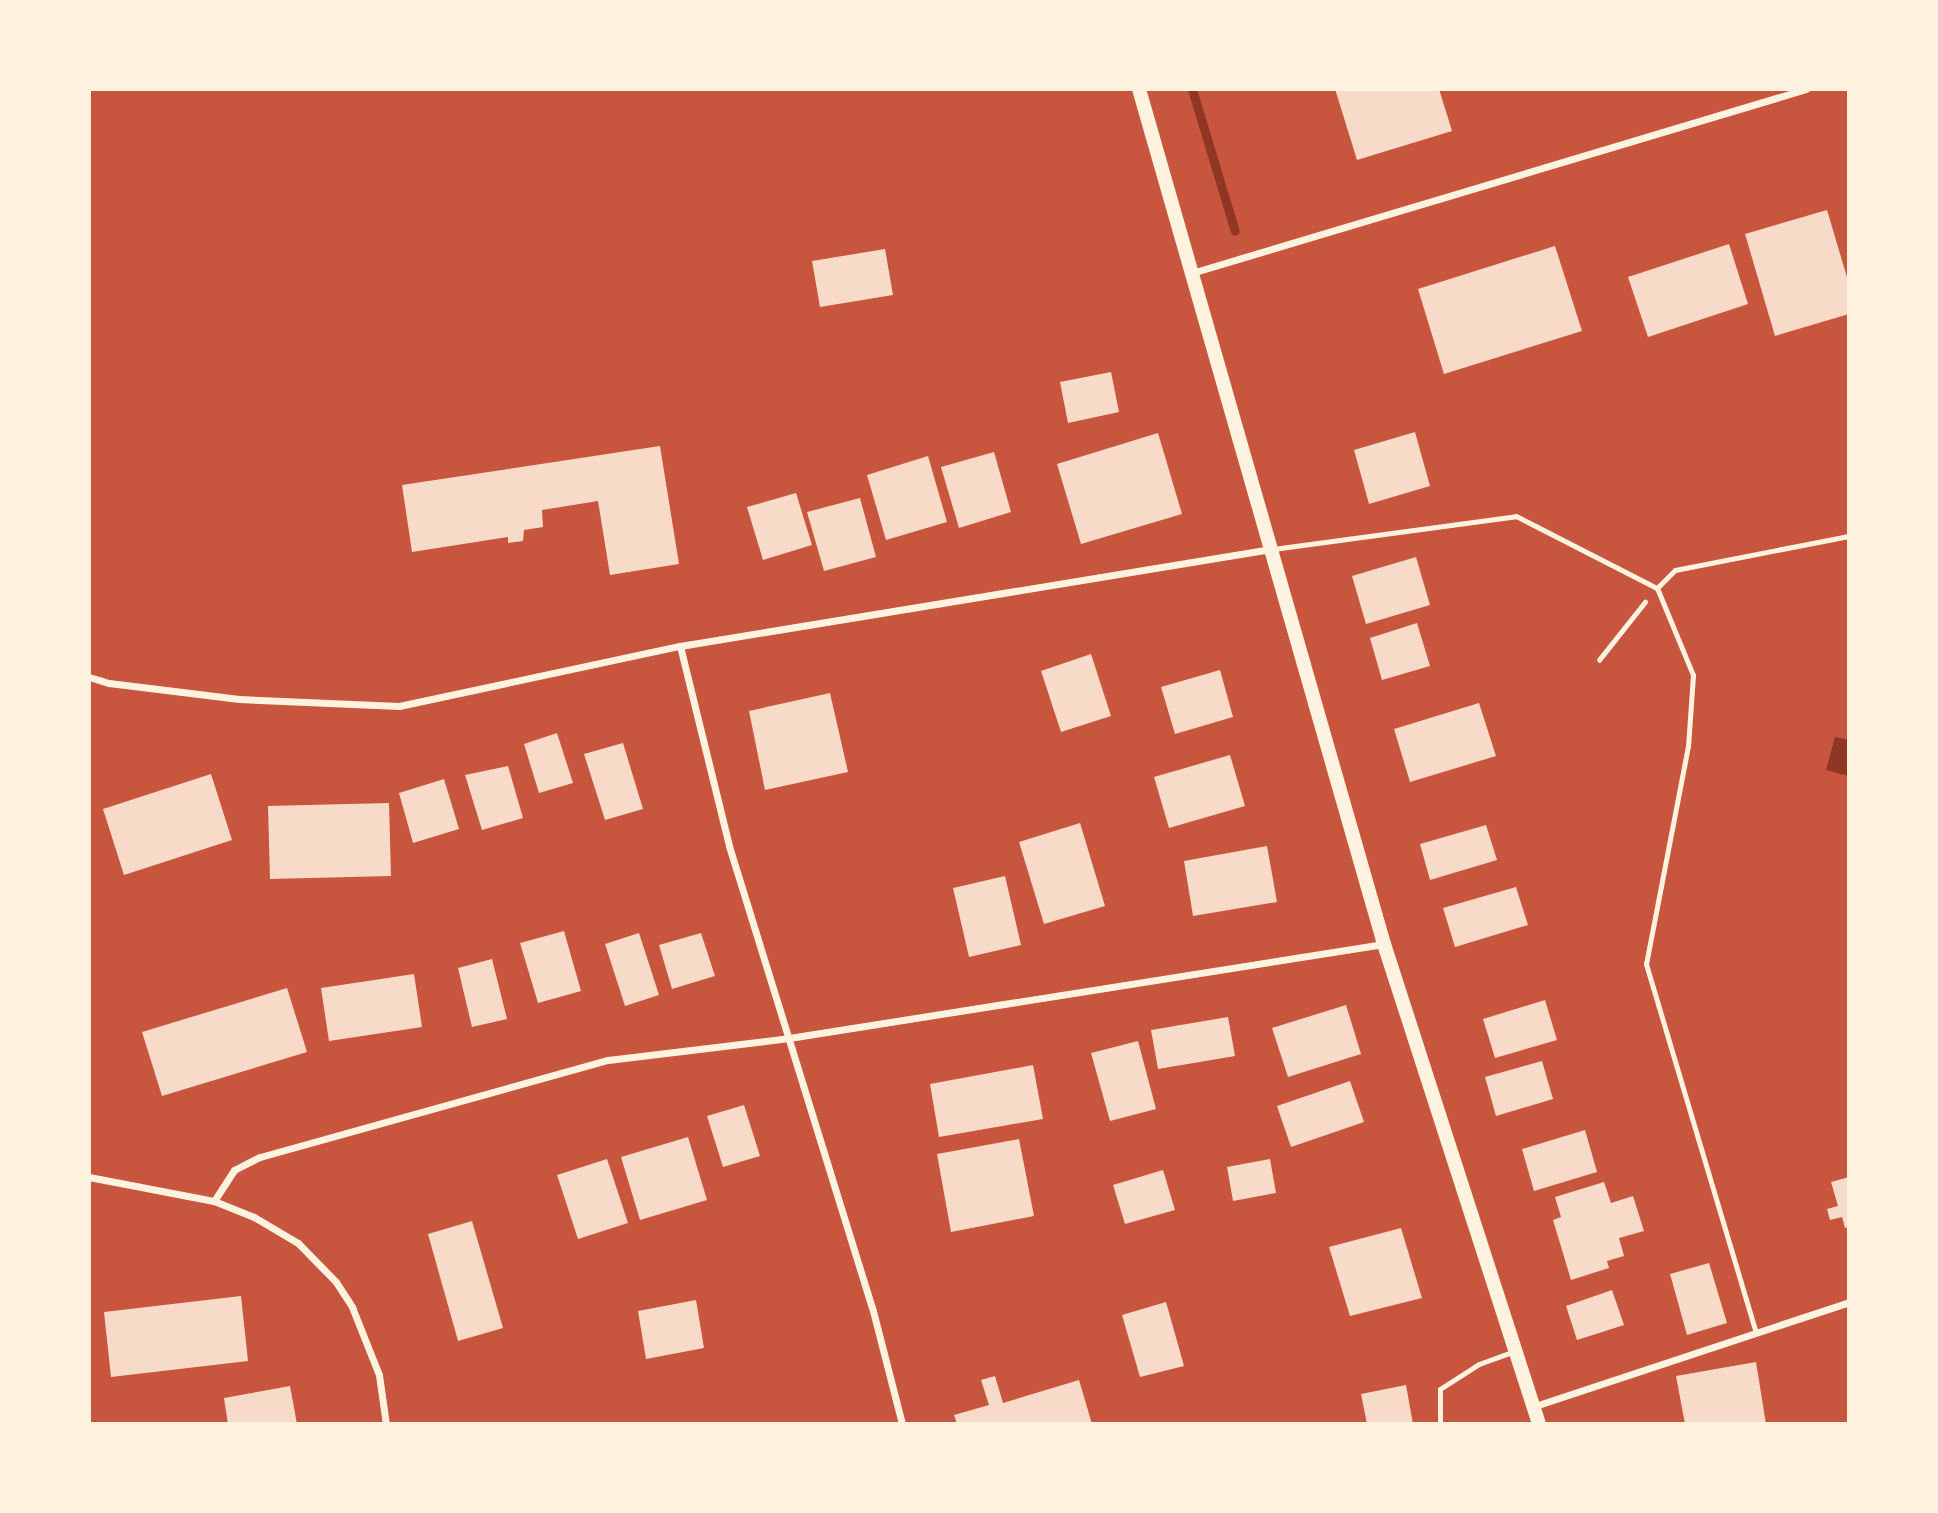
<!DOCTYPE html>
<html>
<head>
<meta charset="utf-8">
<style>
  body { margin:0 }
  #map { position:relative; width:1938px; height:1513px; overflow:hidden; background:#c8553d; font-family:Helvetica,sans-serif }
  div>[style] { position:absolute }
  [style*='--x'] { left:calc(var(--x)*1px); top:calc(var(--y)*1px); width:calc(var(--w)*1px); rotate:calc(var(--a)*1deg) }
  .water>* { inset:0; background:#8f3625 }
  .stream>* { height:9px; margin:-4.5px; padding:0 4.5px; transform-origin:4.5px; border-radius:4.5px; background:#8f3625 }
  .building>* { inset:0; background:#f7dbc8 }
  .path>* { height:4.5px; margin:-2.25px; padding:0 2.25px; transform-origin:2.25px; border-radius:2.25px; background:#fff3e0 }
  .service>* { height:5px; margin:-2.5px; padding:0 2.5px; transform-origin:2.5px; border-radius:2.5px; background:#fff3e0 }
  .minor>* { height:7px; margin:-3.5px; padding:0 3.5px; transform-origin:3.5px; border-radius:3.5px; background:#fff3e0 }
  .secondary>* { height:14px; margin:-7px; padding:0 7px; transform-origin:7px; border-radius:7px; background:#fff3e0 }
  span { translate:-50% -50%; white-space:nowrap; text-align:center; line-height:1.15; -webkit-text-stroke:5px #fff3e0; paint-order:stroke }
  .frame { position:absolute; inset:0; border:91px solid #fff3e0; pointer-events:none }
</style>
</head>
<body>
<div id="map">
  <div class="water">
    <i style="clip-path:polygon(1835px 737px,1849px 740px,1849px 776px,1826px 770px)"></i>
  </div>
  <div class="stream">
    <i style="--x:1192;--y:89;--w:148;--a:73.2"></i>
  </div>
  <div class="building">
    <i style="clip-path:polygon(1335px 89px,1439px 89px,1452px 131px,1357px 160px)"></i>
    <i style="clip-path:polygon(1827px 210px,1849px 284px,1849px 314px,1775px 336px,1745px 234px)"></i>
    <i style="clip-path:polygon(1729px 244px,1748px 304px,1648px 337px,1628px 277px)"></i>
    <i style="clip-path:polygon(1555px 246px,1582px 331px,1444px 374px,1418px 289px)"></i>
    <i style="clip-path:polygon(885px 249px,893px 295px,820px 307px,812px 261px)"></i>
    <i style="clip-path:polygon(1111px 372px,1119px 412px,1068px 423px,1060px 382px)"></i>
    <i style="clip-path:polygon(1415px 432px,1430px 486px,1369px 504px,1354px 450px)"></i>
    <i style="clip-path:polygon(1158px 433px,1182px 514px,1081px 544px,1057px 464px)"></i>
    <i style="clip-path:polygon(660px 446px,679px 564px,610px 575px,598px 501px,542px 510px,543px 527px,524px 530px,523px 541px,508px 543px,508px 537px,412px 552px,402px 485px)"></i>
    <i style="clip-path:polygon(994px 452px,1011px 512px,959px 528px,941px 467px)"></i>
    <i style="clip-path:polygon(928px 456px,947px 522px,886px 540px,867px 475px)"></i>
    <i style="clip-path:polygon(796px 493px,812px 545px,763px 560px,747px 507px)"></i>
    <i style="clip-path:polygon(860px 498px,876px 557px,824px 571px,807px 512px)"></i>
    <i style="clip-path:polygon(1416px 557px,1430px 605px,1366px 624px,1352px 576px)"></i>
    <i style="clip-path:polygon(1417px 623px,1430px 666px,1382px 680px,1370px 638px)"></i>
    <i style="clip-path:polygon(1091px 654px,1111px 716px,1061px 732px,1041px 671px)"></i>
    <i style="clip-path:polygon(1220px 670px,1233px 717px,1175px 734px,1161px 687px)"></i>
    <i style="clip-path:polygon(830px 693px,848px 772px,765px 790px,749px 711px)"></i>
    <i style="clip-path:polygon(1479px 703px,1496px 756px,1410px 782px,1394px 729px)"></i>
    <i style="clip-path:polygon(557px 733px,573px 783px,539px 793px,524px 744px)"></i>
    <i style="clip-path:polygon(623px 743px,643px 809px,605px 820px,584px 754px)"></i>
    <i style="clip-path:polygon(1230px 755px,1245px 806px,1169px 828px,1154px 777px)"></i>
    <i style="clip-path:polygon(508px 766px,523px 818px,482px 830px,465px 775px)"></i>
    <i style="clip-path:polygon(211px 774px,232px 840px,124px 875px,103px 809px)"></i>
    <i style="clip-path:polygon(444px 779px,459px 829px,413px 843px,399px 793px)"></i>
    <i style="clip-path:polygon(389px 803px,391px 876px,270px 879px,268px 806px)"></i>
    <i style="clip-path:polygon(1080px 823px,1105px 906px,1044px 924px,1019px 842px)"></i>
    <i style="clip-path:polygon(1486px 825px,1497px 860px,1430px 880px,1420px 844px)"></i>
    <i style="clip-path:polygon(1267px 846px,1277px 902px,1193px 916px,1184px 861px)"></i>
    <i style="clip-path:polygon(1005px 876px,1021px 945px,969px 957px,953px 888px)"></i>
    <i style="clip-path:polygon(1516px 887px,1528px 925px,1455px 947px,1443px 908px)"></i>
    <i style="clip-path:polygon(564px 931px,581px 991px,538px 1003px,520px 943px)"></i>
    <i style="clip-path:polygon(639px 933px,659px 995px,625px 1006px,605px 944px)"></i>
    <i style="clip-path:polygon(701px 933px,715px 976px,672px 989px,659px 945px)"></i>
    <i style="clip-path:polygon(492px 959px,507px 1019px,472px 1027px,458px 968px)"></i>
    <i style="clip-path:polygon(414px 974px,422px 1027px,329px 1041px,321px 988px)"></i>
    <i style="clip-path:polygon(287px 988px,307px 1052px,162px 1096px,142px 1032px)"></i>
    <i style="clip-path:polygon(1545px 1000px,1557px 1040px,1495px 1058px,1483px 1019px)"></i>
    <i style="clip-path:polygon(1346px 1005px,1361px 1054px,1288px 1077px,1272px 1028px)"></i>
    <i style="clip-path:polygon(1228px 1017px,1235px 1056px,1158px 1069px,1151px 1030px)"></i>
    <i style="clip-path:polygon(1138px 1041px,1156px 1109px,1110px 1121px,1091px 1053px)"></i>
    <i style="clip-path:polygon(1542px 1061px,1553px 1099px,1496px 1116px,1485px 1077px)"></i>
    <i style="clip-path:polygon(1033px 1065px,1043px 1119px,939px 1137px,930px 1084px)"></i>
    <i style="clip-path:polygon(1350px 1081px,1364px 1122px,1291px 1147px,1277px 1106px)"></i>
    <i style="clip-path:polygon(744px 1105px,760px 1156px,723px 1167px,707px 1116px)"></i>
    <i style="clip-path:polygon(1585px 1130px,1597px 1172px,1534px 1191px,1522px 1149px)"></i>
    <i style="clip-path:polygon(688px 1137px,707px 1200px,640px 1220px,621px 1157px)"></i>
    <i style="clip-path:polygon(1019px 1139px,1034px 1216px,951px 1232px,937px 1154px)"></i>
    <i style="clip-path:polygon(607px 1159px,628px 1223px,578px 1239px,557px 1175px)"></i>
    <i style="clip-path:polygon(1270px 1159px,1276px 1193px,1233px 1201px,1227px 1167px)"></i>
    <i style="clip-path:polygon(1163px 1170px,1175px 1210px,1125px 1224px,1113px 1185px)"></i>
    <i style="clip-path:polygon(1849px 1177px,1849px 1227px,1845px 1228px,1842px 1217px,1830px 1220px,1827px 1209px,1838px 1206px,1831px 1182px)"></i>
    <i style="clip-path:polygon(1604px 1182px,1611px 1203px,1633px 1196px,1644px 1231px,1619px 1238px,1624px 1256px,1607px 1261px,1609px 1268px,1571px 1280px,1553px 1220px,1561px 1217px,1555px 1197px)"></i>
    <i style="clip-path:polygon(472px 1221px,503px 1328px,458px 1341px,428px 1234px)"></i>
    <i style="clip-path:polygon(1401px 1228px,1422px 1298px,1350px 1316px,1329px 1247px)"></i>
    <i style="clip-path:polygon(1709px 1263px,1727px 1323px,1687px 1335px,1670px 1274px)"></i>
    <i style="clip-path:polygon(1612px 1290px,1624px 1325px,1577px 1340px,1566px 1306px)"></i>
    <i style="clip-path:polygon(241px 1296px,248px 1361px,111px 1377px,104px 1312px)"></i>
    <i style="clip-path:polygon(696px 1300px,704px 1348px,646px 1359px,638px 1311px)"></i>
    <i style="clip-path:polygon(1166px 1302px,1184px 1366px,1140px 1377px,1122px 1315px)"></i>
    <i style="clip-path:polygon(1756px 1362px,1766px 1424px,1685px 1424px,1676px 1376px)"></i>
    <i style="clip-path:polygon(995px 1376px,1003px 1403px,1079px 1380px,1092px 1424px,957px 1424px,954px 1415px,989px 1405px,981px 1380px)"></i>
    <i style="clip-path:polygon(1406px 1385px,1413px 1424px,1367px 1424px,1361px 1394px)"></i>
    <i style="clip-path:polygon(290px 1386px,297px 1424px,228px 1424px,224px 1398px)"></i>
  </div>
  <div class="path">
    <i style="--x:1599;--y:660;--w:74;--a:-51.6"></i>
  </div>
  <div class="service">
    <i style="--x:1273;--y:549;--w:245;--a:-7.7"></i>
    <i style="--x:1516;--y:516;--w:158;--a:27.1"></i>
    <i style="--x:1657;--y:588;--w:94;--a:67.5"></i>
    <i style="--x:1693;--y:675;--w:71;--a:94"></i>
    <i style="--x:1688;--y:746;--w:222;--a:100.9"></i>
    <i style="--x:1646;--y:964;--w:385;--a:73.4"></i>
    <i style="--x:1657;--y:588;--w:25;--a:-45"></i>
    <i style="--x:1675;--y:570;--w:177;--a:-11.1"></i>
    <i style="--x:1440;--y:1424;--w:35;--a:-90"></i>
    <i style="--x:1440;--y:1389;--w:46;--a:-32.7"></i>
    <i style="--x:1479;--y:1364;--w:37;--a:-20"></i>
  </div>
  <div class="minor">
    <i style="--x:1195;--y:272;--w:638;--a:-16.67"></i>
    <i style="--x:680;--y:646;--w:206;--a:76.2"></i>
    <i style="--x:729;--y:846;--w:483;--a:72.8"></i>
    <i style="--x:872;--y:1307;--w:121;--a:75.6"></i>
    <i style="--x:89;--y:677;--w:21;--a:17"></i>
    <i style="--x:109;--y:683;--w:131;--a:7"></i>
    <i style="--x:239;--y:699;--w:160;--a:2.5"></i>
    <i style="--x:399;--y:706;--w:287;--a:-12.1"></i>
    <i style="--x:680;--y:646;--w:599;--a:-9.32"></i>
    <i style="--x:89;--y:1177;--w:127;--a:10.9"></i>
    <i style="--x:214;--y:1201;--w:43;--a:21.8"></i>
    <i style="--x:254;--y:1217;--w:51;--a:30.6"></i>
    <i style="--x:298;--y:1243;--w:54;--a:45.7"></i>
    <i style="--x:336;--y:1282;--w:30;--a:57"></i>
    <i style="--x:352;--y:1307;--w:73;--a:68.3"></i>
    <i style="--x:379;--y:1375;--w:49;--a:81.9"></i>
    <i style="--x:214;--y:1201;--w:37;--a:-57"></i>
    <i style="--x:234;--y:1170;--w:29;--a:-27"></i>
    <i style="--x:260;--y:1157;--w:361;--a:-15.6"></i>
    <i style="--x:608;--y:1060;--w:182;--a:-6.9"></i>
    <i style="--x:789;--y:1038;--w:602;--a:-8.98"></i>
    <i style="--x:1535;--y:1406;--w:331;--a:-18.3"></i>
  </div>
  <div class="secondary">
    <i style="--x:1139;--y:89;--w:889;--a:74.01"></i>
    <i style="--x:1384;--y:944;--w:504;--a:72.1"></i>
  </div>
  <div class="frame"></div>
</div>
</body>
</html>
